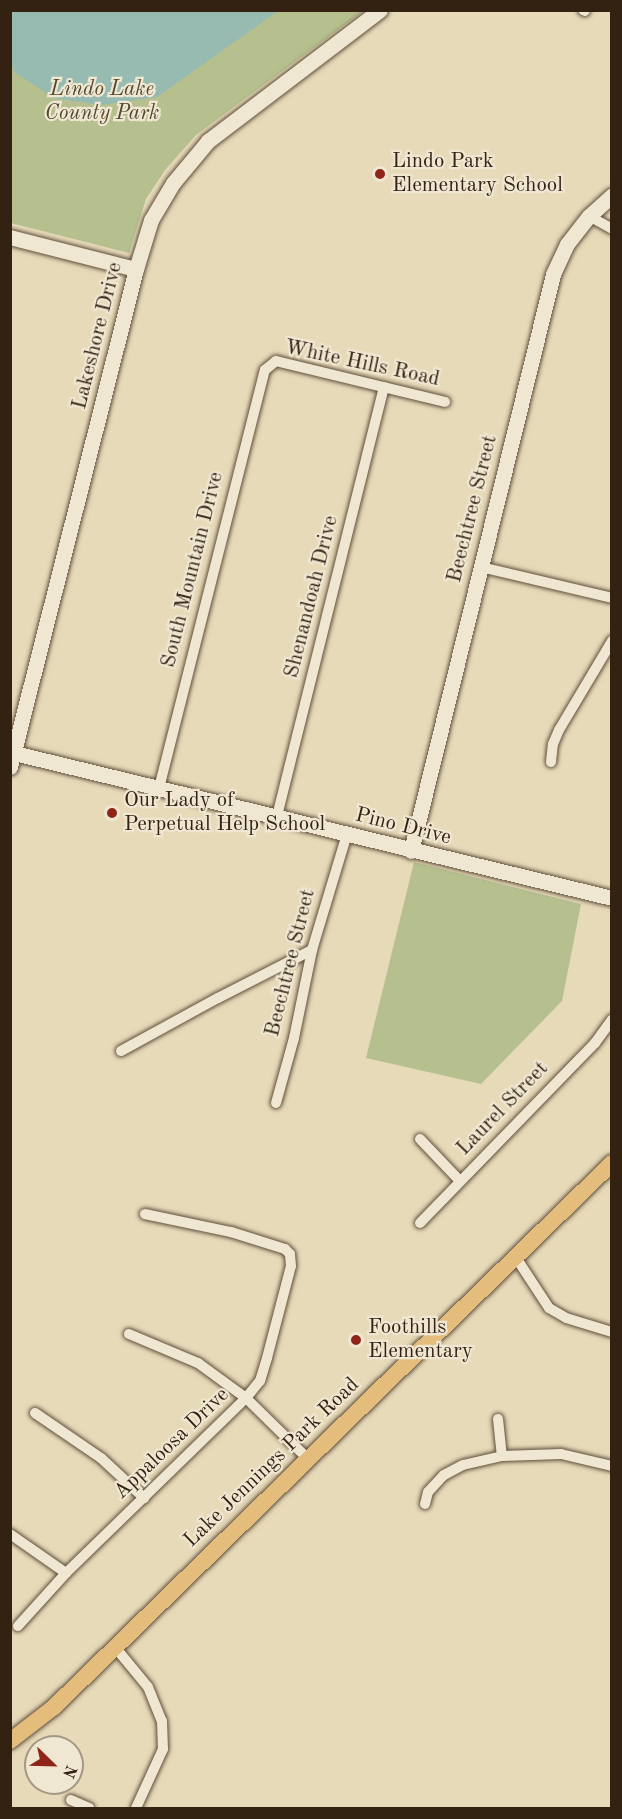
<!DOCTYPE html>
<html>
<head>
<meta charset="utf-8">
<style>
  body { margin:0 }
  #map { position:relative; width:622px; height:1819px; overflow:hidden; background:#e7dab9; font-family:"Old Standard TT",serif }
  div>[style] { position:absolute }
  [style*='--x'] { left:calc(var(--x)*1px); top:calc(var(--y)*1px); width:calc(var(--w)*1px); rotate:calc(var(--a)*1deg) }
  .green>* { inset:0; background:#b6c08f }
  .water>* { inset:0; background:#97bab1 }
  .roads { filter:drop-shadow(0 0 2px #604f3b) drop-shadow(0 0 2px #604f3b) }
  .street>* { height:10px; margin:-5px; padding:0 5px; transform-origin:5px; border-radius:5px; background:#efe7d2 }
  .secondary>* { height:15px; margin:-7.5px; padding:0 7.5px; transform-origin:7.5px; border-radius:7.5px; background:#efe7d2 }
  .primary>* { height:16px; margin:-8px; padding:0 8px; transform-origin:8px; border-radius:8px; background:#e4bd7c }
  .dots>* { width:16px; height:16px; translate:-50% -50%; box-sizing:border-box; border:3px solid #efe7d2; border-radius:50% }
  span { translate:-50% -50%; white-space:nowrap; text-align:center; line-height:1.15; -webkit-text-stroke:4.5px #efe7d2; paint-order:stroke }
  .park-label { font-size:21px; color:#544930; font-style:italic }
  .poi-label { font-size:21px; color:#332111 }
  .left { translate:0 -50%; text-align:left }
  .street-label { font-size:21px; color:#332111 }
  .frame { position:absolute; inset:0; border:12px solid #332111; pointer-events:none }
  .north { position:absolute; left:24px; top:1735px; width:60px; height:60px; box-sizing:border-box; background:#efe7d2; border:2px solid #a49885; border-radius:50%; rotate:113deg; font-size:16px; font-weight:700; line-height:24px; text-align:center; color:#332111 }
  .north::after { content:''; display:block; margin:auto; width:21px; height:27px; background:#8f2418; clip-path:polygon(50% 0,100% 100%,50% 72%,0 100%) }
</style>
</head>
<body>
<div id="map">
  <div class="green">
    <i style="clip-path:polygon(11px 11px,363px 11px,196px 135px,165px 170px,146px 199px,129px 253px,11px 223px)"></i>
    <i style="clip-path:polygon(414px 862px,581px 904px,562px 1001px,481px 1084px,366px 1058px)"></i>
  </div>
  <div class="water">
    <i style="clip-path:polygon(10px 11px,11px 10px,278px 11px,157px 97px,100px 105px,54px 98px,14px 72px,11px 61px)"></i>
  </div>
  <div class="roads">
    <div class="street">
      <i style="--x:583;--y:10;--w:2;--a:27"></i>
      <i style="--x:589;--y:216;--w:26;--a:29"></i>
      <i style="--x:481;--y:567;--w:135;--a:13.3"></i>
      <i style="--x:551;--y:762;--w:18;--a:-84"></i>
      <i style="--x:553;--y:744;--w:15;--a:-67"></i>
      <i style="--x:559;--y:730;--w:104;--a:-59.2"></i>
      <i style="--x:159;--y:788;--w:431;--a:-75.8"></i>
      <i style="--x:265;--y:370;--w:14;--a:-39"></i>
      <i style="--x:276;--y:361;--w:174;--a:13.6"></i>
      <i style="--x:277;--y:816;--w:442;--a:-76"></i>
      <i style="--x:121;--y:1051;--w:111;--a:-28.7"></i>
      <i style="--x:218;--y:998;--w:106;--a:-27.1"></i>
      <i style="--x:276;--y:1103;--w:67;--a:-74.5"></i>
      <i style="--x:294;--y:1038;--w:90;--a:-78.4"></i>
      <i style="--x:312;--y:950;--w:121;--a:-73.2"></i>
      <i style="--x:420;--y:1139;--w:58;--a:46.4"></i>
      <i style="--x:420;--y:1223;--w:251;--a:-45.8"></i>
      <i style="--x:595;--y:1043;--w:29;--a:-54"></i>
      <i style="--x:515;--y:1256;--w:62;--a:56.8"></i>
      <i style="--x:549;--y:1308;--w:20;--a:30"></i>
      <i style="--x:566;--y:1318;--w:48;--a:16.9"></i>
      <i style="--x:129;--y:1334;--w:75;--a:22.8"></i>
      <i style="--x:198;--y:1363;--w:59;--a:36.1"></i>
      <i style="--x:246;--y:1398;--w:88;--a:44.5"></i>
      <i style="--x:35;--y:1413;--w:80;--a:34.3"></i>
      <i style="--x:101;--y:1458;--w:59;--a:42.9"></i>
      <i style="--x:498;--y:1419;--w:37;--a:84"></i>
      <i style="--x:425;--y:1504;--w:12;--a:-76"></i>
      <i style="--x:428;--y:1492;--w:23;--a:-47"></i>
      <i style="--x:444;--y:1475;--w:21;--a:-28"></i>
      <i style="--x:463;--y:1465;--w:40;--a:-13"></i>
      <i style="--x:502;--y:1456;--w:59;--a:-1.9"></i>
      <i style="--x:561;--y:1454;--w:52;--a:13.2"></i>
      <i style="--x:10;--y:1534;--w:68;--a:34.9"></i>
      <i style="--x:18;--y:1626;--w:72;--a:-47.8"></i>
      <i style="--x:66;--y:1573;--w:251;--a:-44.2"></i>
      <i style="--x:246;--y:1398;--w:22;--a:-51"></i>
      <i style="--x:260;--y:1381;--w:24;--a:-73"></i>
      <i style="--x:267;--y:1358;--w:95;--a:-75.4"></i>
      <i style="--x:291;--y:1266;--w:12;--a:-95"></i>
      <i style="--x:290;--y:1254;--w:7;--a:-135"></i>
      <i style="--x:285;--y:1249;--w:57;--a:-162.5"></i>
      <i style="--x:231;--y:1232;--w:88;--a:-168.2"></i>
      <i style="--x:115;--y:1647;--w:52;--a:50.5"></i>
      <i style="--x:148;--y:1687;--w:37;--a:68"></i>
      <i style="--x:162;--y:1721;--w:28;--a:88"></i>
      <i style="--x:163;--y:1749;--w:65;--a:114.6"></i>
      <i style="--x:71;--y:1800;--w:20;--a:24"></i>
    </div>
    <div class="secondary">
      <i style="--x:10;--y:237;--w:130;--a:14.3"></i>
      <i style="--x:10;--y:752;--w:619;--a:13.63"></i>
      <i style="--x:10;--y:767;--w:514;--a:-75.8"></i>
      <i style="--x:136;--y:269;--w:51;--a:-73"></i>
      <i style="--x:151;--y:220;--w:43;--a:-59.3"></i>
      <i style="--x:173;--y:183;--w:55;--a:-50.2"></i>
      <i style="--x:208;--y:141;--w:216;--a:-37.3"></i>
      <i style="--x:411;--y:851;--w:594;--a:-76.17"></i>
      <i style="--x:553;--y:274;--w:33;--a:-65"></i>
      <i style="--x:567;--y:244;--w:36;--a:-52"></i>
      <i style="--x:589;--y:216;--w:31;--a:-42"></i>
    </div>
    <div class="primary">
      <i style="--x:10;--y:1741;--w:56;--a:-37.7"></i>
      <i style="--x:54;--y:1707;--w:779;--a:-44.27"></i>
    </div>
  </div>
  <div class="dots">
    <i style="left:380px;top:174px;background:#8f2418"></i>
    <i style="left:112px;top:813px;background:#8f2418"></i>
    <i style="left:356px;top:1340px;background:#8f2418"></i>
  </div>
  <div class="park-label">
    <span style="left:102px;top:102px">Lindo Lake<br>County Park</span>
  </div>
  <div class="poi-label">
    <span class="left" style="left:392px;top:174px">Lindo Park<br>Elementary School</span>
    <span class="left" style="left:124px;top:813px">Our Lady of<br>Perpetual Help School</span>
    <span class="left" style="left:368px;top:1340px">Foothills<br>Elementary</span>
  </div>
  <div class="street-label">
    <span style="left:98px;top:336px;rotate:-76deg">Lakeshore Drive</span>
    <span style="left:362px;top:364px;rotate:12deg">White Hills Road</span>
    <span style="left:473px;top:509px;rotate:-76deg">Beechtree Street</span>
    <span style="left:193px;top:570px;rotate:-76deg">South Mountain Drive</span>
    <span style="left:312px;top:597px;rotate:-76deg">Shenandoah Drive</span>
    <span style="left:403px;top:827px;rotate:14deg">Pino Drive</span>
    <span style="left:291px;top:963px;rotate:-76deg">Beechtree Street</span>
    <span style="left:503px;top:1109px;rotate:-46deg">Laurel Street</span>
    <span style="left:172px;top:1444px;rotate:-44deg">Appaloosa Drive</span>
    <span style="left:272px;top:1463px;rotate:-44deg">Lake Jennings Park Road</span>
  </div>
  <div class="frame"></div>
  <div class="north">N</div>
</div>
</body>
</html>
